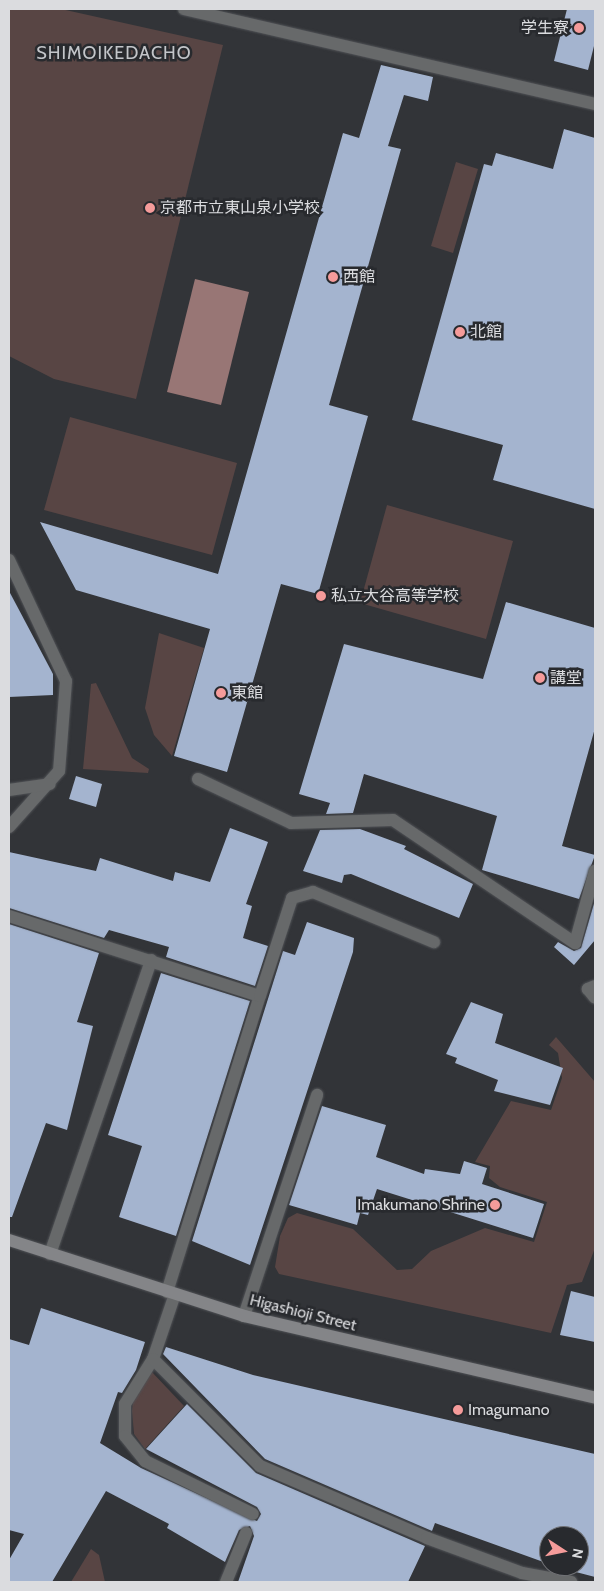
<!DOCTYPE html>
<html>
<head>
<meta charset="utf-8">
<style>
  body { margin:0 }
  #map { position:relative; width:604px; height:1591px; overflow:hidden; background:#323438; font-family:Cabin,"Noto Sans JP",sans-serif }
  div>[style] { position:absolute }
  [style*='--x'] { left:calc(var(--x)*1px); top:calc(var(--y)*1px); width:calc(var(--w)*1px); rotate:calc(var(--a)*1deg) }
  .green>* { inset:0; background:#584544 }
  .water>* { inset:0; background:#987675 }
  .building>* { inset:0; background:#a4b4cf }
  .roads { filter:drop-shadow(0 0 1px #505256) drop-shadow(0 0 1px #505256) }
  .lane>* { height:12px; margin:-6px; padding:0 6px; transform-origin:6px; border-radius:6px; background:#67696a }
  .street>* { height:12px; margin:-6px; padding:0 6px; transform-origin:6px; border-radius:6px; background:#67696a }
  .secondary>* { height:12px; margin:-6px; padding:0 6px; transform-origin:6px; border-radius:6px; background:#848588 }
  .dots>* { width:14px; height:14px; translate:-50% -50%; box-sizing:border-box; border:2px solid #282a2e; border-radius:50% }
  span { translate:-50% -50%; white-space:nowrap; text-align:center; line-height:1.15; -webkit-text-stroke:5px #282a2e; paint-order:stroke }
  .poi-label { font-size:16px; color:#dbdcdf }
  .right { translate:-100% -50%; text-align:right }
  .left { translate:0 -50%; text-align:left }
  .street-label { font-size:16px; color:#dbdcdf }
  .neighbourhood-label { font-size:18px; color:#c3c5c9; letter-spacing:1px }
  .frame { position:absolute; inset:0; border:10px solid #dbdcdf; pointer-events:none }
  .north { position:absolute; left:539px; top:1526px; width:50px; height:50px; box-sizing:border-box; background:#282a2e; border:1px solid #707175; border-radius:50%; rotate:101deg; font-size:14px; font-weight:700; line-height:20px; text-align:center; color:#dbdcdf }
  .north::after { content:''; display:block; margin:auto; width:18px; height:22px; background:#f59b9a; clip-path:polygon(50% 0,100% 100%,50% 72%,0 100%) }
</style>
</head>
<body>
<div id="map">
  <div class="green">
    <i style="clip-path:polygon(9px 9px,61px 9px,223px 45px,136px 399px,54px 379px,9px 356px)"></i>
    <i style="clip-path:polygon(456px 162px,478px 169px,453px 253px,431px 246px)"></i>
    <i style="clip-path:polygon(70px 417px,237px 463px,212px 555px,44px 510px)"></i>
    <i style="clip-path:polygon(387px 505px,513px 541px,486px 639px,360px 603px)"></i>
    <i style="clip-path:polygon(159px 633px,204px 648px,172px 756px,154px 735px,145px 708px)"></i>
    <i style="clip-path:polygon(96px 683px,132px 758px,149px 769px,148px 773px,83px 769px,91px 684px)"></i>
    <i style="clip-path:polygon(556px 1037px,595px 1082px,595px 1248px,582px 1282px,567px 1285px,551px 1333px,279px 1274px,275px 1267px,280px 1236px,288px 1218px,297px 1213px,353px 1229px,397px 1270px,412px 1269px,431px 1251px,485px 1228px,534px 1242px,547px 1202px,500px 1187px,489px 1178px,490px 1166px,475px 1162px,511px 1101px,551px 1110px,562px 1078px,558px 1053px,549px 1045px)"></i>
    <i style="clip-path:polygon(151px 1371px,184px 1406px,145px 1449px,134px 1434px,132px 1411px,133px 1400px)"></i>
    <i style="clip-path:polygon(91px 1549px,99px 1555px,105px 1582px,71px 1582px)"></i>
  </div>
  <div class="water">
    <i style="clip-path:polygon(195px 279px,249px 292px,221px 405px,167px 392px)"></i>
  </div>
  <div class="building">
    <i style="clip-path:polygon(567px 9px,595px 9px,595px 42px,588px 70px,554px 61px)"></i>
    <i style="clip-path:polygon(381px 65px,433px 77px,428px 101px,404px 95px,388px 146px,401px 149px,329px 405px,368px 416px,318px 594px,281px 584px,227px 772px,174px 756px,210px 629px,76px 590px,40px 522px,218px 574px,343px 133px,359px 138px)"></i>
    <i style="clip-path:polygon(564px 129px,595px 138px,595px 509px,493px 480px,503px 445px,412px 420px,484px 164px,492px 166px,496px 153px,553px 169px)"></i>
    <i style="clip-path:polygon(9px 591px,53px 674px,53px 695px,9px 697px)"></i>
    <i style="clip-path:polygon(506px 602px,595px 628px,595px 728px,562px 846px,595px 855px,579px 899px,482px 870px,497px 816px,364px 774px,353px 813px,326px 814px,330px 803px,299px 794px,344px 644px,483px 679px)"></i>
    <i style="clip-path:polygon(76px 776px,102px 784px,96px 807px,69px 799px)"></i>
    <i style="clip-path:polygon(230px 828px,268px 842px,246px 904px,252px 906px,243px 938px,268px 946px,255px 986px,166px 957px,169px 947px,109px 930px,104px 938px,9px 908px,9px 852px,96px 871px,100px 858px,173px 881px,175px 872px,210px 882px)"></i>
    <i style="clip-path:polygon(360px 829px,406px 846px,404px 849px,473px 884px,459px 918px,351px 874px,344px 875px,342px 883px,303px 871px,320px 830px)"></i>
    <i style="clip-path:polygon(595px 900px,595px 940px,574px 965px,554px 947px,558px 942px,574px 951px,581px 948px)"></i>
    <i style="clip-path:polygon(307px 922px,354px 938px,353px 952px,250px 1265px,192px 1241px,283px 951px,295px 955px)"></i>
    <i style="clip-path:polygon(9px 924px,99px 953px,77px 1022px,93px 1026px,67px 1130px,46px 1123px,12px 1217px,9px 1217px)"></i>
    <i style="clip-path:polygon(161px 973px,250px 1001px,176px 1236px,119px 1217px,142px 1146px,108px 1135px)"></i>
    <i style="clip-path:polygon(471px 1002px,503px 1014px,495px 1043px,563px 1068px,550px 1105px,494px 1091px,498px 1080px,455px 1063px,457px 1058px,446px 1054px)"></i>
    <i style="clip-path:polygon(322px 1106px,386px 1125px,376px 1157px,424px 1174px,425px 1169px,460px 1174px,464px 1161px,487px 1168px,482px 1184px,544px 1204px,533px 1238px,377px 1189px,368px 1215px,360px 1213px,357px 1225px,289px 1205px)"></i>
    <i style="clip-path:polygon(571px 1291px,595px 1297px,595px 1342px,560px 1335px)"></i>
    <i style="clip-path:polygon(41px 1308px,145px 1342px,136px 1370px,122px 1393px,118px 1392px,100px 1443px,141px 1468px,257px 1521px,261px 1514px,257px 1507px,146px 1449px,187px 1404px,256px 1473px,425px 1546px,408px 1582px,238px 1582px,254px 1536px,250px 1526px,239px 1530px,225px 1562px,167px 1528px,169px 1524px,106px 1491px,52px 1582px,9px 1582px,9px 1560px,24px 1534px,9px 1530px,9px 1339px,29px 1345px)"></i>
    <i style="clip-path:polygon(166px 1347px,253px 1375px,595px 1454px,595px 1577px,553px 1566px,579px 1566px,579px 1536px,549px 1536px,549px 1564px,435px 1523px,432px 1531px,265px 1459px,163px 1354px)"></i>
  </div>
  <div class="roads">
    <div class="lane">
      <i style="--x:198;--y:779;--w:103;--a:25.3"></i>
      <i style="--x:291;--y:823;--w:102;--a:-1.7"></i>
      <i style="--x:393;--y:820;--w:220;--a:34.1"></i>
      <i style="--x:575;--y:943;--w:75;--a:-74.5"></i>
      <i style="--x:595;--y:986;--w:8;--a:157"></i>
      <i style="--x:588;--y:989;--w:11;--a:52"></i>
      <i style="--x:50;--y:1254;--w:311;--a:-71"></i>
      <i style="--x:167;--y:1292;--w:310;--a:-72.6"></i>
      <i style="--x:175;--y:1294;--w:69;--a:108.7"></i>
      <i style="--x:153;--y:1359;--w:53;--a:121.9"></i>
      <i style="--x:125;--y:1404;--w:32;--a:90"></i>
      <i style="--x:125;--y:1436;--w:32;--a:51"></i>
      <i style="--x:145;--y:1461;--w:120;--a:26.1"></i>
      <i style="--x:244;--y:1316;--w:233;--a:-71.7"></i>
      <i style="--x:153;--y:1359;--w:151;--a:45"></i>
      <i style="--x:226;--y:1582;--w:53;--a:-67.8"></i>
    </div>
    <div class="street">
      <i style="--x:184;--y:9;--w:422;--a:13"></i>
      <i style="--x:9;--y:560;--w:134;--a:64.8"></i>
      <i style="--x:66;--y:681;--w:90;--a:94.4"></i>
      <i style="--x:59;--y:771;--w:75;--a:131.8"></i>
      <i style="--x:9;--y:790;--w:41;--a:-8.3"></i>
      <i style="--x:9;--y:916;--w:263;--a:17.7"></i>
      <i style="--x:260;--y:996;--w:103;--a:-71.9"></i>
      <i style="--x:292;--y:898;--w:22;--a:-16"></i>
      <i style="--x:313;--y:892;--w:131;--a:22.5"></i>
      <i style="--x:260;--y:1466;--w:182;--a:23.3"></i>
      <i style="--x:427;--y:1538;--w:101;--a:20.2"></i>
      <i style="--x:522;--y:1573;--w:50;--a:10.4"></i>
    </div>
    <div class="secondary">
      <i style="--x:9;--y:1240;--w:247;--a:17.9"></i>
      <i style="--x:244;--y:1316;--w:360;--a:13.1"></i>
    </div>
  </div>
  <div class="dots">
    <i style="left:579px;top:28px;background:#f59b9a"></i>
    <i style="left:150px;top:208px;background:#f59b9a"></i>
    <i style="left:333px;top:277px;background:#f59b9a"></i>
    <i style="left:460px;top:332px;background:#f59b9a"></i>
    <i style="left:321px;top:596px;background:#f59b9a"></i>
    <i style="left:540px;top:678px;background:#f59b9a"></i>
    <i style="left:221px;top:693px;background:#f59b9a"></i>
    <i style="left:495px;top:1205px;background:#f59b9a"></i>
    <i style="left:458px;top:1410px;background:#f59b9a"></i>
  </div>
  <div class="poi-label">
    <span class="right" style="left:569px;top:28px">学生寮</span>
    <span class="left" style="left:160px;top:208px">京都市立東山泉小学校</span>
    <span class="left" style="left:343px;top:277px">西館</span>
    <span class="left" style="left:470px;top:332px">北館</span>
    <span class="left" style="left:331px;top:596px">私立大谷高等学校</span>
    <span class="left" style="left:550px;top:678px">講堂</span>
    <span class="left" style="left:231px;top:693px">東館</span>
    <span class="right" style="left:485px;top:1205px">Imakumano Shrine</span>
    <span class="left" style="left:468px;top:1410px">Imagumano</span>
  </div>
  <div class="street-label">
    <span style="left:303px;top:1313px;rotate:14deg">Higashioji Street</span>
  </div>
  <div class="neighbourhood-label">
    <span style="left:114px;top:53px">SHIMOIKEDACHO</span>
  </div>
  <div class="frame"></div>
  <div class="north">N</div>
</div>
</body>
</html>
